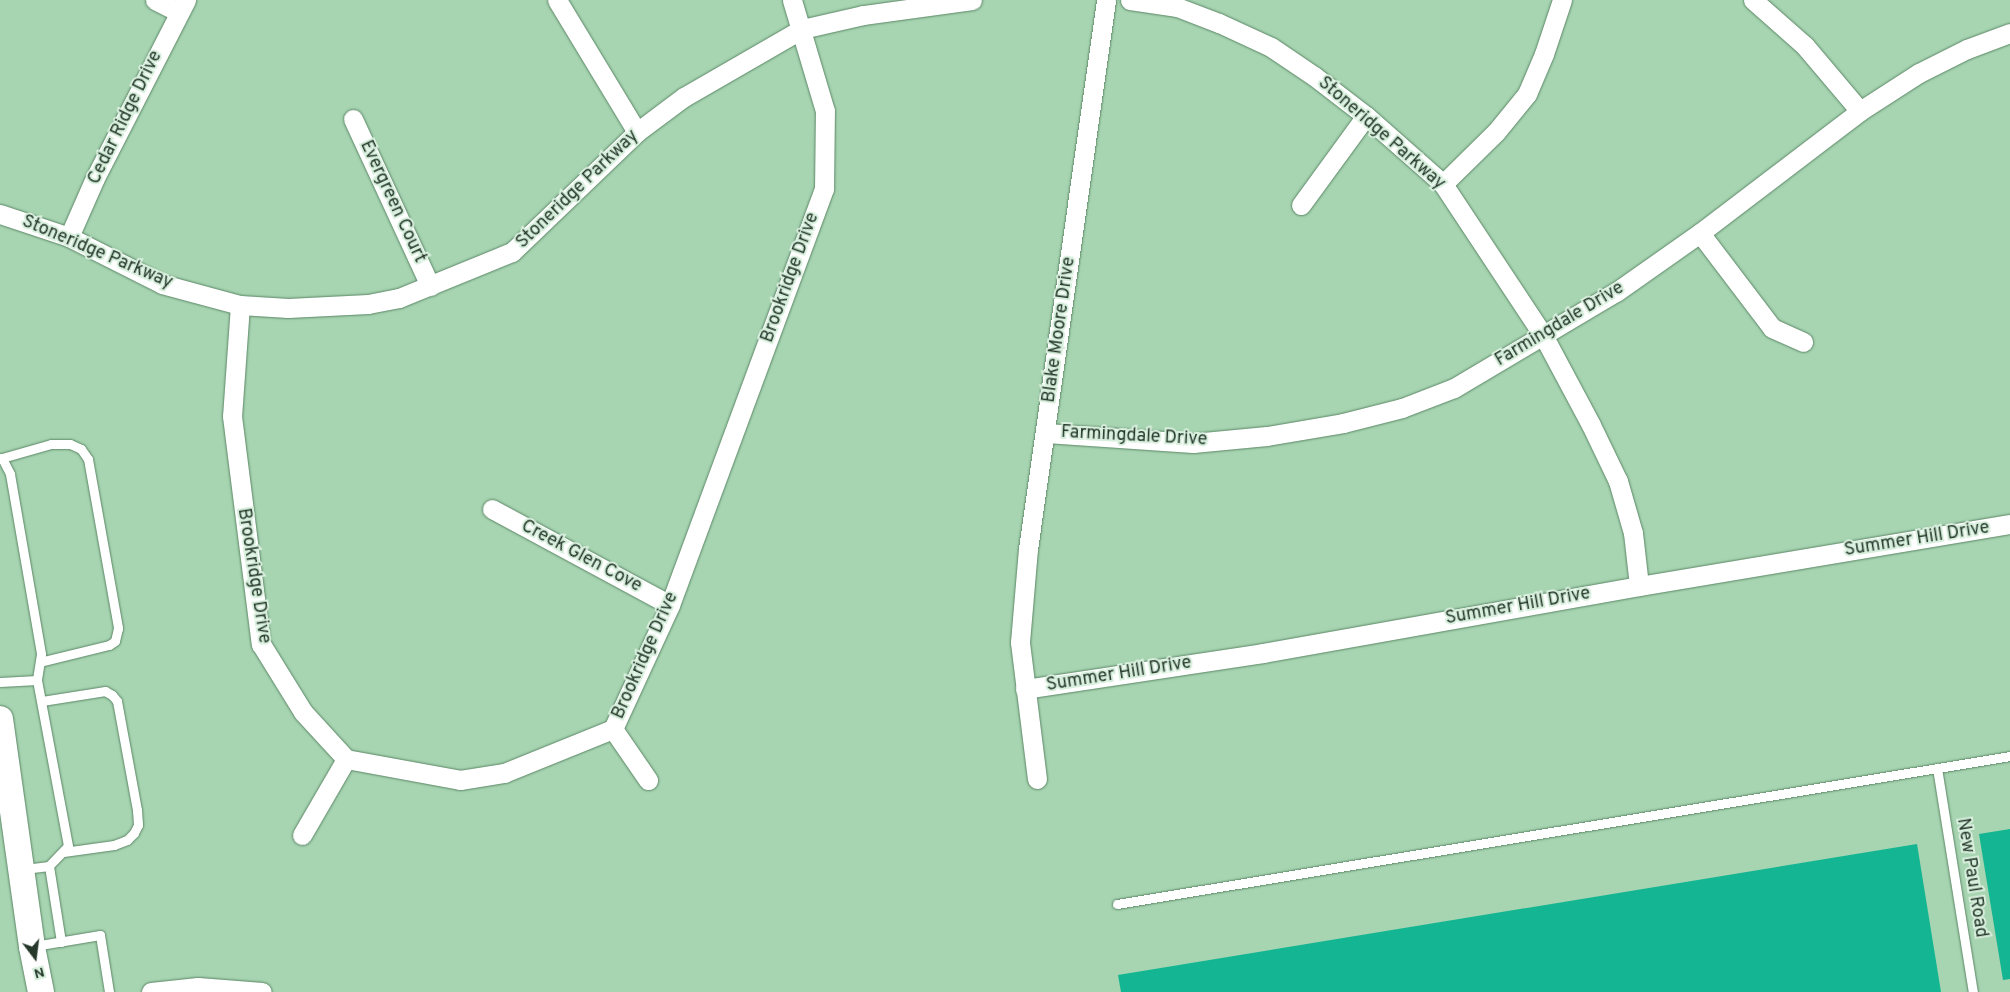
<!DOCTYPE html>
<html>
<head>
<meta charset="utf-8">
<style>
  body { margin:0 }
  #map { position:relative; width:2010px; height:992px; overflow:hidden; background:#a7d4b1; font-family:Overpass,sans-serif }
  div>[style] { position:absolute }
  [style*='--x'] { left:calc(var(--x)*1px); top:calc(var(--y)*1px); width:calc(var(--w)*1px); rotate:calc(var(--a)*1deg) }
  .building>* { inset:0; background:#14b592 }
  .roads { filter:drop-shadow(0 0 1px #5c8767) drop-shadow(0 0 1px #5c8767) }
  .service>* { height:9px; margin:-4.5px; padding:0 4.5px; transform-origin:4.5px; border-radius:4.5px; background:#fff }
  .minor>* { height:19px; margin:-9.5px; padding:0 9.5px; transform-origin:9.5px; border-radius:9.5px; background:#fff }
  .secondary>* { height:26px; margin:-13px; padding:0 13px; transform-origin:13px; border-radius:13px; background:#fff }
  span { translate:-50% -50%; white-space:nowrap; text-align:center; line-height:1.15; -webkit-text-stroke:4px #d8efdd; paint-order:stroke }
  .street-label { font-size:18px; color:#25382a }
  .north { position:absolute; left:10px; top:932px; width:50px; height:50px; -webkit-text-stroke:4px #d8efdd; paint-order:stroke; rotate:165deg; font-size:14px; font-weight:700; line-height:20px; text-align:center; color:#25382a }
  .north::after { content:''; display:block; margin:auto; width:18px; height:22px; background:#25382a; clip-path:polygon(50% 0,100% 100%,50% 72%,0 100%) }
</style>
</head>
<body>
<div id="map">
  <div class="building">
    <i style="clip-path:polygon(2010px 829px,2010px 979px,2003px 980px,1979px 834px)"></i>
    <i style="clip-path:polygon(1917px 844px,1941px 992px,1121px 992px,1118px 975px)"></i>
  </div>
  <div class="roads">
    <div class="service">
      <i style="--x:0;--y:458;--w:2;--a:0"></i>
      <i style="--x:2;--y:458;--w:18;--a:63"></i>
      <i style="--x:10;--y:474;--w:183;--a:80.2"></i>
      <i style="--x:41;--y:654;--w:26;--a:99"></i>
      <i style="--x:2;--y:458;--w:51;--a:-15.9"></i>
      <i style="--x:51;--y:444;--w:19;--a:0"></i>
      <i style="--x:70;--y:444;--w:12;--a:24"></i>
      <i style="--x:81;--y:449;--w:12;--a:55"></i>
      <i style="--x:88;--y:459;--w:172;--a:79.9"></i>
      <i style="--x:118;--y:628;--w:13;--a:103"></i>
      <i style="--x:115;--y:641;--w:7;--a:146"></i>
      <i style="--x:109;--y:645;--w:71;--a:166.2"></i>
      <i style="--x:0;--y:682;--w:37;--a:-3"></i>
      <i style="--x:37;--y:680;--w:169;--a:79.4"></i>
      <i style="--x:68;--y:846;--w:28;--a:134"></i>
      <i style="--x:49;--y:866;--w:25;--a:173"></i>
      <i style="--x:42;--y:701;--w:64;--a:-9"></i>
      <i style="--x:105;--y:691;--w:8;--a:30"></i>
      <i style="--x:112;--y:695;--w:8;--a:50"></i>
      <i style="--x:117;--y:701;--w:111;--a:79.6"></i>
      <i style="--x:137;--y:810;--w:15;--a:86"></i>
      <i style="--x:138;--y:825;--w:9;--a:117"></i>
      <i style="--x:134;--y:833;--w:10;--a:135"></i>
      <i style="--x:127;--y:840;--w:14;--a:159"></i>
      <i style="--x:114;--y:845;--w:51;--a:172.2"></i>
      <i style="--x:1937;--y:768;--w:227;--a:80.9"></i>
      <i style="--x:49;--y:866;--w:77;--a:81"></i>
      <i style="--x:1117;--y:904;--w:905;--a:-9.41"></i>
      <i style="--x:34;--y:946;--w:67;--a:-9.5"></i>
      <i style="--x:100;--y:935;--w:58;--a:81"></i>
    </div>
    <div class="minor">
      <i style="--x:155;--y:0;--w:27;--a:27"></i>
      <i style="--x:557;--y:0;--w:154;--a:58.8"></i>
      <i style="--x:1130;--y:0;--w:48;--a:8.5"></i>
      <i style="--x:1177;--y:7;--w:45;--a:20.9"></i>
      <i style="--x:1219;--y:23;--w:57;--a:24.8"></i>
      <i style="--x:1271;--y:47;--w:52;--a:34"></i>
      <i style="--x:1314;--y:76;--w:66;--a:37.6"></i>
      <i style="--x:1366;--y:116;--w:103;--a:41.4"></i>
      <i style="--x:1443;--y:184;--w:181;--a:56.5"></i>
      <i style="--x:1543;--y:335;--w:102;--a:61.9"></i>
      <i style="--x:1591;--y:425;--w:62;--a:64.3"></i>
      <i style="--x:1618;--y:481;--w:54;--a:73.9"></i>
      <i style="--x:1633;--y:533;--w:53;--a:83.5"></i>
      <i style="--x:1753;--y:0;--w:69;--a:41.5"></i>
      <i style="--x:1805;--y:46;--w:85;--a:49.8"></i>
      <i style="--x:353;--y:119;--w:184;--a:65.2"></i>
      <i style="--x:1443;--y:184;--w:74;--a:-44.5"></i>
      <i style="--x:1496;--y:132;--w:49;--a:-50.8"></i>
      <i style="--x:1527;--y:94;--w:43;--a:-67"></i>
      <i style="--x:1544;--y:54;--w:57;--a:-71.6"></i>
      <i style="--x:1301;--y:205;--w:110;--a:-53.9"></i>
      <i style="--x:0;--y:214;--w:73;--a:18.4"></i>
      <i style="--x:69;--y:237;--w:104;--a:26.8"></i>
      <i style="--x:162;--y:284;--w:81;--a:15.1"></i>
      <i style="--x:240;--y:305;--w:48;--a:3.6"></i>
      <i style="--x:288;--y:308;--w:80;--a:-2.9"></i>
      <i style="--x:368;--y:304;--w:32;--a:-11"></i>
      <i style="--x:399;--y:298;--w:122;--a:-22.2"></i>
      <i style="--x:512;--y:252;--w:173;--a:-43.8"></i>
      <i style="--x:637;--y:132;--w:59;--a:-36.7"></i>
      <i style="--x:684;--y:97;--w:136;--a:-30"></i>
      <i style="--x:802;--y:29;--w:63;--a:-12.9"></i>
      <i style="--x:863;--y:15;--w:110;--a:-7.8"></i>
      <i style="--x:1700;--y:233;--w:119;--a:52.8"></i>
      <i style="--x:1772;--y:328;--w:34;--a:24"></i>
      <i style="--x:69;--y:237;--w:64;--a:-66.2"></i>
      <i style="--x:95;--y:178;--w:200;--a:-62.9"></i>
      <i style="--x:240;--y:305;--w:111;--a:94.1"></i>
      <i style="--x:232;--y:416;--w:230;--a:82.8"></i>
      <i style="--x:261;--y:644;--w:80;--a:58.3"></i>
      <i style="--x:303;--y:712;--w:64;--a:47.5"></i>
      <i style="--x:346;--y:759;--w:116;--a:10.4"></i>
      <i style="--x:460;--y:780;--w:45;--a:-9"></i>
      <i style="--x:504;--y:773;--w:118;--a:-22"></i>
      <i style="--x:613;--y:729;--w:136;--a:-65.3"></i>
      <i style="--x:670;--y:605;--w:444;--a:-69.7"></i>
      <i style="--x:824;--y:189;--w:78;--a:-89.3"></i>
      <i style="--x:825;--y:111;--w:116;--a:-106.6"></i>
      <i style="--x:1046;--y:433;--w:147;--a:3.9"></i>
      <i style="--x:1193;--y:443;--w:74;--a:-5.4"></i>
      <i style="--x:1267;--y:436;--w:77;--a:-9.7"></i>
      <i style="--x:1343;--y:423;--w:61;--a:-14.3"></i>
      <i style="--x:1402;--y:408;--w:56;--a:-21"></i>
      <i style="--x:1454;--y:388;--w:188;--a:-30.7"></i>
      <i style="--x:1616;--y:292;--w:103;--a:-35.1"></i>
      <i style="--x:1700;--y:233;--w:201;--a:-37.3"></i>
      <i style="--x:1860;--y:111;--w:70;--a:-32.8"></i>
      <i style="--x:1919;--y:73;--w:54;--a:-26.6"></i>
      <i style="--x:1967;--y:49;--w:46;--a:-20.4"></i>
      <i style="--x:492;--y:509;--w:202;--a:28.3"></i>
      <i style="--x:1025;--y:689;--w:241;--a:-8.6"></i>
      <i style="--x:1263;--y:653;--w:382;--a:-10.1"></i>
      <i style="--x:1639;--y:586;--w:376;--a:-9.5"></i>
      <i style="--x:613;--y:729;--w:62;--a:55.5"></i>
      <i style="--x:1037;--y:779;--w:138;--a:-97.1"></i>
      <i style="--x:1020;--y:642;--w:93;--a:-85.1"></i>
      <i style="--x:1028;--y:549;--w:555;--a:-81.91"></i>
      <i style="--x:302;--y:835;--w:88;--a:-59.9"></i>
      <i style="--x:151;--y:992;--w:47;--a:-6.1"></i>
      <i style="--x:198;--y:987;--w:64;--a:4.5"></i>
    </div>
    <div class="secondary">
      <i style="--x:0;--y:719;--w:230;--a:82"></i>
      <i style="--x:32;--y:947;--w:46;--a:78.7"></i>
    </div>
  </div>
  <div class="street-label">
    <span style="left:126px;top:118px;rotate:-64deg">Cedar Ridge Drive</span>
    <span style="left:1381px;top:134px;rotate:41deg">Stoneridge Parkway</span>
    <span style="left:578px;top:190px;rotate:-44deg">Stoneridge Parkway</span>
    <span style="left:392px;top:202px;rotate:65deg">Evergreen Court</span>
    <span style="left:97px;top:253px;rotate:23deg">Stoneridge Parkway</span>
    <span style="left:791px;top:278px;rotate:-70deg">Brookridge Drive</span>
    <span style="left:1560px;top:325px;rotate:-31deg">Farmingdale Drive</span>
    <span style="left:1060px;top:330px;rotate:-82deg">Blake Moore Drive</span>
    <span style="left:1134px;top:437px;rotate:3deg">Farmingdale Drive</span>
    <span style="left:1917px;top:540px;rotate:-9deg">Summer Hill Drive</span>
    <span style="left:581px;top:557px;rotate:28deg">Creek Glen Cove</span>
    <span style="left:253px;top:576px;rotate:81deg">Brookridge Drive</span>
    <span style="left:1518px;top:607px;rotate:-10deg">Summer Hill Drive</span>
    <span style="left:646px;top:656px;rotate:-66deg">Brookridge Drive</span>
    <span style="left:1119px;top:675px;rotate:-9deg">Summer Hill Drive</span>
    <span style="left:1971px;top:878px;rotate:81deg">New Paul Road</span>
  </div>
  <div class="north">N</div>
</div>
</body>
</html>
